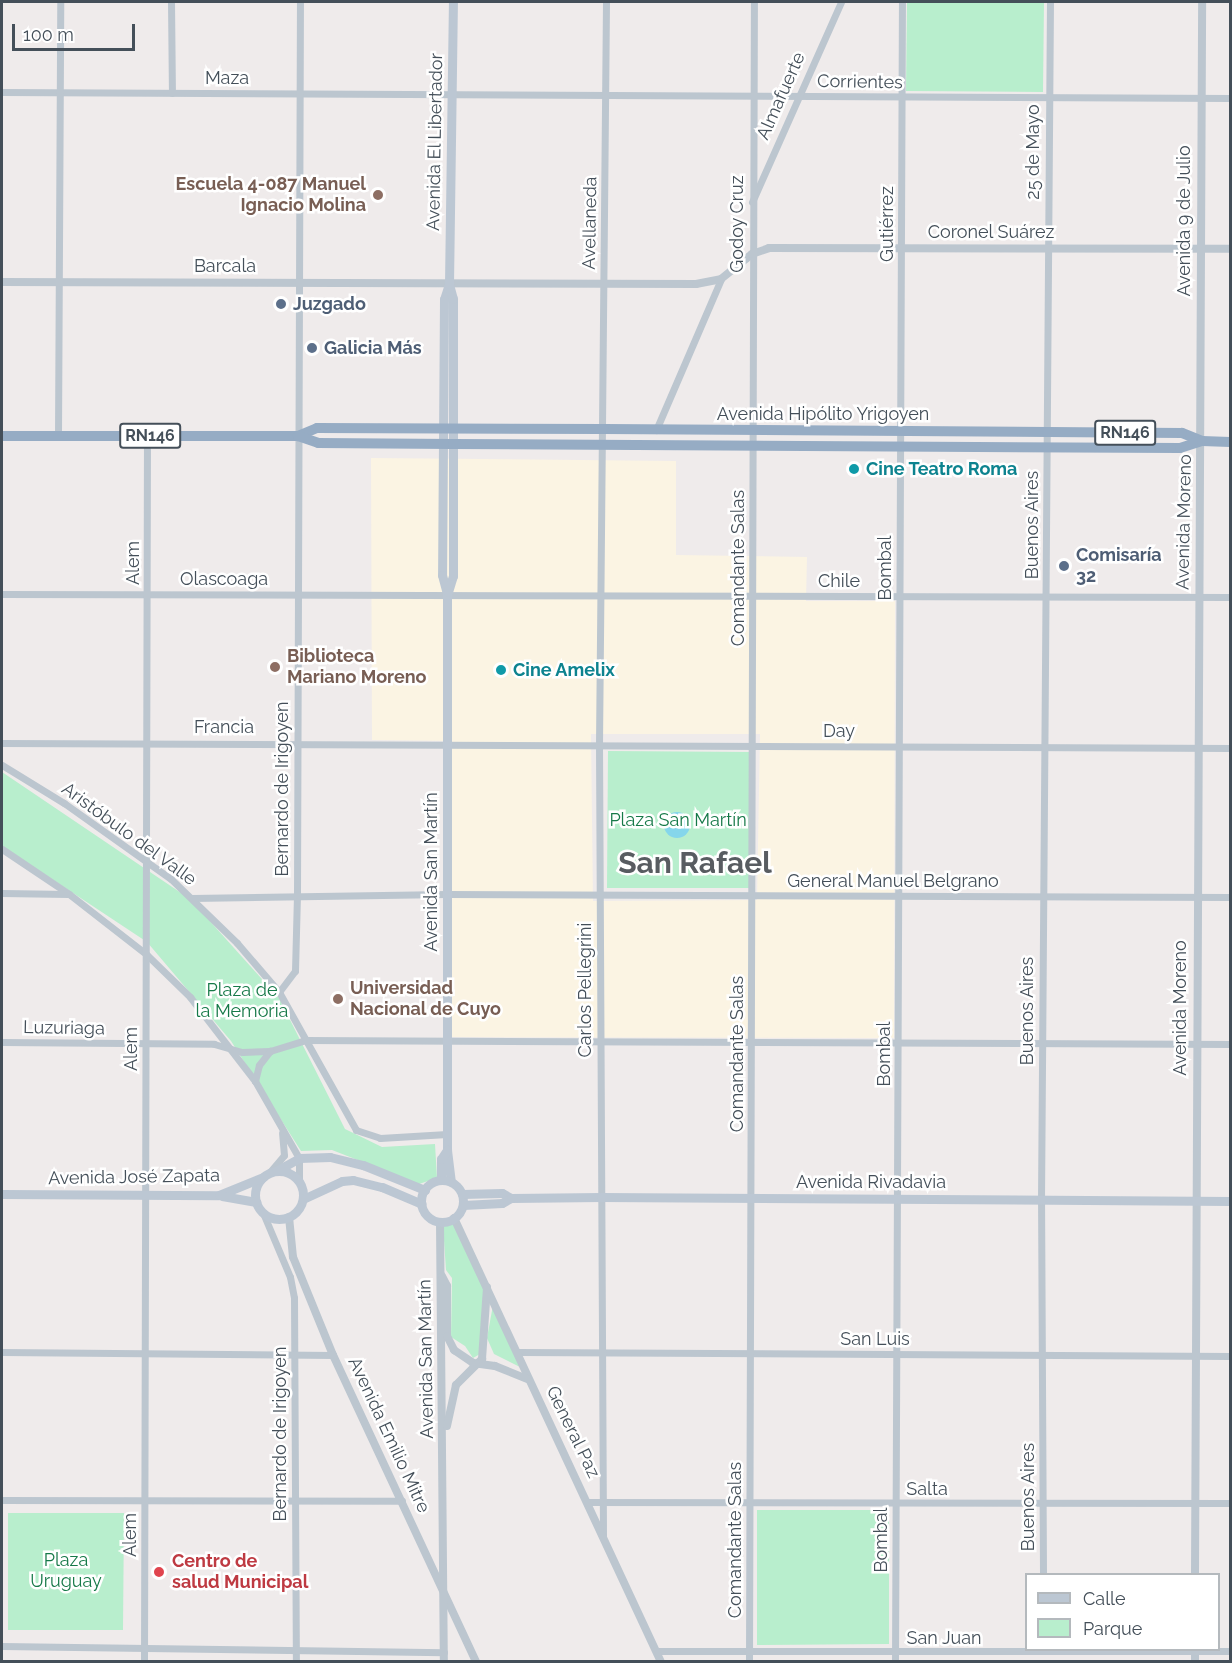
<!DOCTYPE html>
<html>
<head>
<meta charset="utf-8">
<style>
  body { margin:0 }
  #map { position:relative; width:1232px; height:1663px; overflow:hidden; background:#efebeb; font-family:Raleway,sans-serif }
  div>[style] { position:absolute }
  [style*='--x'] { left:calc(var(--x)*1px); top:calc(var(--y)*1px); width:calc(var(--w)*1px); rotate:calc(var(--a)*1deg) }
  .commercial>* { inset:0; background:#fbf4e3 }
  .green>* { inset:0; background:#b8eecd }
  .water>* { inset:0; background:#85d6eb }
  .round { border-radius:50% }
  .minor>* { height:7px; margin:-3.5px; padding:0 3.5px; transform-origin:3.5px; border-radius:3.5px; background:#bcc6cf }
  .tertiary>* { height:8px; margin:-4px; padding:0 4px; transform-origin:4px; border-radius:4px; background:#bcc6cf }
  .secondary>* { height:9px; margin:-4.5px; padding:0 4.5px; transform-origin:4.5px; border-radius:4.5px; background:#bcc7d3 }
  .secondary>.ring { margin:-4.5px; padding:0; box-sizing:content-box; background:none; border:9px solid #bcc7d3; border-radius:50% }
  .trunk>* { height:10px; margin:-5px; padding:0 5px; transform-origin:5px; border-radius:5px; background:#96acc4 }
  .dots>* { width:16px; height:16px; translate:-50% -50%; box-sizing:border-box; border:3px solid #fff; border-radius:50% }
  span { translate:-50% -50%; white-space:nowrap; text-align:center; line-height:1.15; -webkit-text-stroke:5px #fff; paint-order:stroke }
  .shield-label span { padding:2px 4px; background:#fff; border:2px solid; border-radius:4px; -webkit-text-stroke-width:0 }
  .shield-label { font-size:16px; color:#444f59; font-weight:700 }
  .street-label { font-size:18px; color:#444f59 }
  .education-label { font-size:18px; color:#785e54; font-weight:700 }
  .right { translate:-100% -50%; text-align:right }
  .left { translate:0 -50%; text-align:left }
  .service-label { font-size:18px; color:#4e5e75; font-weight:700 }
  .culture-label { font-size:18px; color:#0d838f; font-weight:700 }
  .park-label { font-size:18px; color:#167948 }
  .health-label { font-size:18px; color:#be3a42; font-weight:700 }
  .town-label { font-size:30px; color:#585c61; font-weight:700 }
  .frame { position:absolute; inset:0; border:3px solid #444f59; pointer-events:none }
  .legend { position:absolute; left:1025px; top:1573px; width:195px; height:78px; box-sizing:border-box; background:#fff; border:2px solid #b4b9bd; margin:0; padding:8px 10px; list-style:none; font-size:18px; color:#444f59 }
  .legend li { display:flex; align-items:center; gap:12px; height:30px }
  .legend b { width:30px; border:2px solid #b4b9bd }
  .scale { position:absolute; left:12px; top:24px; width:123px; height:27px; box-sizing:border-box; border:3px solid #444f59; border-top:0; padding-left:8px; font-size:18px; line-height:21px; white-space:nowrap; color:#444f59; -webkit-text-stroke:4px #fff; paint-order:stroke }
</style>
</head>
<body>
<div id="map">
  <div class="commercial">
    <i style="clip-path:polygon(evenodd,371px 458px,676px 461px,676px 555px,807px 557px,806px 601px,895px 601px,894px 1038px,450px 1037px,450px 741px,372px 740px,371px 458px,591px 734px,760px 734px,757px 900px,593px 901px,591px 734px)"></i>
  </div>
  <div class="green">
    <i style="clip-path:polygon(907px 2px,1044px 2px,1043px 92px,906px 91px)"></i>
    <i style="clip-path:polygon(608px 751px,750px 752px,749px 888px,607px 888px)"></i>
    <i style="clip-path:polygon(2px 772px,190px 899px,279px 998px,345px 1129px,382px 1147px,435px 1144px,437px 1178px,419px 1184px,332px 1150px,301px 1151px,231px 1041px,147px 942px,2px 846px)"></i>
    <i style="clip-path:polygon(453px 1223px,487px 1286px,480px 1354px,473px 1358px,465px 1346px,451px 1337px,452px 1278px,446px 1270px,443px 1226px)"></i>
    <i style="clip-path:polygon(493px 1305px,520px 1367px,494px 1354px,487px 1338px)"></i>
    <i style="clip-path:polygon(757px 1510px,889px 1510px,889px 1644px,757px 1645px)"></i>
    <i style="clip-path:polygon(8px 1513px,124px 1513px,123px 1630px,8px 1630px)"></i>
  </div>
  <div class="water">
    <i class="round" style="left:664px;top:812px;width:26px;height:26px"></i>
  </div>
  <div class="minor">
    <i style="--x:171;--y:2;--w:91;--a:89.4"></i>
    <i style="--x:2;--y:92;--w:1228;--a:0.28"></i>
    <i style="--x:752;--y:202;--w:219;--a:-66"></i>
    <i style="--x:656;--y:430;--w:164;--a:-66.7"></i>
    <i style="--x:58;--y:436;--w:434;--a:-89.7"></i>
    <i style="--x:2;--y:594;--w:1228;--a:0.14"></i>
    <i style="--x:2;--y:743;--w:1228;--a:0.23"></i>
    <i style="--x:2;--y:765;--w:73;--a:31.5"></i>
    <i style="--x:64;--y:803;--w:131;--a:35.4"></i>
    <i style="--x:171;--y:879;--w:92;--a:44.1"></i>
    <i style="--x:237;--y:943;--w:65;--a:49.4"></i>
    <i style="--x:279;--y:992;--w:158;--a:60.8"></i>
    <i style="--x:356;--y:1130;--w:25;--a:18"></i>
    <i style="--x:380;--y:1138;--w:67;--a:-3.4"></i>
    <i style="--x:2;--y:849;--w:81;--a:33.9"></i>
    <i style="--x:69;--y:894;--w:98;--a:37.9"></i>
    <i style="--x:146;--y:954;--w:62;--a:44.3"></i>
    <i style="--x:190;--y:997;--w:106;--a:52.3"></i>
    <i style="--x:255;--y:1081;--w:89;--a:60.3"></i>
    <i style="--x:299;--y:1158;--w:22;--a:90"></i>
    <i style="--x:2;--y:893;--w:66;--a:0.9"></i>
    <i style="--x:192;--y:898;--w:255;--a:-0.9"></i>
    <i style="--x:447;--y:894;--w:783;--a:0.22"></i>
    <i style="--x:279;--y:992;--w:26;--a:-53"></i>
    <i style="--x:295;--y:971;--w:76;--a:-88.5"></i>
    <i style="--x:297;--y:895;--w:893;--a:-89.81"></i>
    <i style="--x:2;--y:1042;--w:212;--a:0.5"></i>
    <i style="--x:214;--y:1044;--w:29;--a:16"></i>
    <i style="--x:242;--y:1052;--w:28;--a:-2"></i>
    <i style="--x:270;--y:1051;--w:37;--a:-17"></i>
    <i style="--x:305;--y:1040;--w:925;--a:0.25"></i>
    <i style="--x:255;--y:1081;--w:16;--a:-76"></i>
    <i style="--x:259;--y:1065;--w:18;--a:-52"></i>
    <i style="--x:269;--y:1173;--w:23;--a:-50"></i>
    <i style="--x:284;--y:1155;--w:22;--a:-95"></i>
    <i style="--x:263;--y:1213;--w:69;--a:67.1"></i>
    <i style="--x:290;--y:1277;--w:21;--a:79"></i>
    <i style="--x:294;--y:1298;--w:364;--a:89.7"></i>
    <i style="--x:2;--y:1352;--w:331;--a:0.5"></i>
    <i style="--x:519;--y:1352;--w:711;--a:0.32"></i>
    <i style="--x:2;--y:1500;--w:400;--a:0.1"></i>
    <i style="--x:588;--y:1502;--w:642;--a:0.09"></i>
    <i style="--x:603;--y:1535;--w:790;--a:-90.29"></i>
    <i style="--x:599;--y:745;--w:743;--a:-89.46"></i>
    <i style="--x:1043;--y:1574;--w:374;--a:-90.3"></i>
    <i style="--x:1041;--y:1200;--w:1198;--a:-89.57"></i>
    <i style="--x:2;--y:1646;--w:442;--a:0.8"></i>
    <i style="--x:657;--y:1651;--w:573;--a:0"></i>
    <i style="--x:144;--y:1662;--w:1226;--a:-89.86"></i>
    <i style="--x:749;--y:1662;--w:1660;--a:-89.83"></i>
    <i style="--x:895;--y:1662;--w:1660;--a:-89.76"></i>
  </div>
  <div class="tertiary">
    <i style="--x:2;--y:282;--w:694;--a:0.17"></i>
    <i style="--x:696;--y:284;--w:25;--a:-11"></i>
    <i style="--x:721;--y:279;--w:40;--a:-39"></i>
    <i style="--x:752;--y:254;--w:18;--a:-19"></i>
    <i style="--x:769;--y:248;--w:461;--a:0.1"></i>
    <i style="--x:289;--y:1217;--w:40;--a:84.3"></i>
    <i style="--x:293;--y:1257;--w:106;--a:67.8"></i>
    <i style="--x:333;--y:1355;--w:339;--a:65"></i>
    <i style="--x:454;--y:1218;--w:490;--a:65"></i>
    <i style="--x:440;--y:1222;--w:440;--a:89.5"></i>
    <i style="--x:442;--y:1276;--w:11;--a:63"></i>
    <i style="--x:447;--y:1286;--w:50;--a:90"></i>
    <i style="--x:447;--y:1336;--w:16;--a:63"></i>
    <i style="--x:454;--y:1350;--w:23;--a:34"></i>
    <i style="--x:473;--y:1363;--w:22;--a:8"></i>
    <i style="--x:495;--y:1366;--w:35;--a:22"></i>
    <i style="--x:447;--y:1426;--w:42;--a:-77.6"></i>
    <i style="--x:456;--y:1385;--w:37;--a:-45"></i>
    <i style="--x:482;--y:1359;--w:72;--a:-86"></i>
    <i style="--x:1195;--y:1574;--w:1572;--a:-89.74"></i>
    <i style="--x:1195;--y:1662;--w:12;--a:-90"></i>
  </div>
  <div class="secondary">
    <i style="--x:449;--y:284;--w:16;--a:108"></i>
    <i style="--x:444;--y:299;--w:276;--a:90.4"></i>
    <i style="--x:442;--y:575;--w:20;--a:75"></i>
    <i style="--x:447;--y:594;--w:556;--a:90"></i>
    <i style="--x:447;--y:1150;--w:32;--a:83"></i>
    <i style="--x:448;--y:592;--w:17;--a:-73"></i>
    <i style="--x:453;--y:576;--w:277;--a:-90"></i>
    <i style="--x:453;--y:299;--w:16;--a:-105"></i>
    <i style="--x:449;--y:284;--w:282;--a:-89.2"></i>
    <i class="ring" style="left:255px;top:1171px;width:39px;height:39px"></i>
    <i style="--x:276;--y:1171;--w:26;--a:-29"></i>
    <i style="--x:299;--y:1158;--w:31;--a:-2"></i>
    <i style="--x:330;--y:1157;--w:34;--a:14"></i>
    <i style="--x:363;--y:1165;--w:67;--a:22"></i>
    <i style="--x:441;--y:1180;--w:21;--a:-90"></i>
    <i style="--x:441;--y:1159;--w:11;--a:-56"></i>
    <i class="ring" style="left:421px;top:1180px;width:33px;height:33px"></i>
    <i style="--x:2;--y:1194;--w:217;--a:0.3"></i>
    <i style="--x:219;--y:1195;--w:48;--a:-22.2"></i>
    <i style="--x:462;--y:1194;--w:40;--a:-1.4"></i>
    <i style="--x:502;--y:1193;--w:10;--a:29"></i>
    <i style="--x:222;--y:1196;--w:35;--a:10"></i>
    <i style="--x:303;--y:1199;--w:43;--a:-24.8"></i>
    <i style="--x:342;--y:1181;--w:11;--a:-5"></i>
    <i style="--x:353;--y:1180;--w:30;--a:14"></i>
    <i style="--x:382;--y:1187;--w:43;--a:23"></i>
    <i style="--x:463;--y:1205;--w:39;--a:-3"></i>
    <i style="--x:502;--y:1203;--w:10;--a:-29"></i>
    <i style="--x:511;--y:1198;--w:90;--a:-0.6"></i>
    <i style="--x:601;--y:1197;--w:629;--a:0.36"></i>
  </div>
  <div class="trunk">
    <i style="--x:2;--y:436;--w:296;--a:0"></i>
    <i style="--x:1202;--y:441;--w:22;--a:-158"></i>
    <i style="--x:1182;--y:433;--w:578;--a:-179.6"></i>
    <i style="--x:604;--y:429;--w:287;--a:-179.8"></i>
    <i style="--x:317;--y:428;--w:21;--a:157"></i>
    <i style="--x:298;--y:436;--w:21;--a:19"></i>
    <i style="--x:318;--y:443;--w:135;--a:0.4"></i>
    <i style="--x:453;--y:444;--w:727;--a:0.32"></i>
    <i style="--x:1180;--y:448;--w:23;--a:-18"></i>
    <i style="--x:1202;--y:441;--w:28;--a:2"></i>
  </div>
  <div class="dots">
    <i style="left:378px;top:195px;background:#8d6e63"></i>
    <i style="left:281px;top:304px;background:#5c6f8a"></i>
    <i style="left:312px;top:348px;background:#5c6f8a"></i>
    <i style="left:854px;top:469px;background:#0f9aa8"></i>
    <i style="left:1064px;top:566px;background:#5c6f8a"></i>
    <i style="left:275px;top:667px;background:#8d6e63"></i>
    <i style="left:501px;top:670px;background:#0f9aa8"></i>
    <i style="left:338px;top:999px;background:#8d6e63"></i>
    <i style="left:159px;top:1572px;background:#e0444e"></i>
  </div>
  <div class="shield-label">
    <span style="left:1125px;top:433px">RN146</span>
    <span style="left:150px;top:436px">RN146</span>
  </div>
  <div class="street-label">
    <span style="left:227px;top:78px">Maza</span>
    <span style="left:860px;top:82px;rotate:1deg">Corrientes</span>
    <span style="left:781px;top:96px;rotate:-66deg">Almafuerte</span>
    <span style="left:435px;top:142px;rotate:-89deg">Avenida El Libertador</span>
    <span style="left:1033px;top:152px;rotate:-90deg">25 de Mayo</span>
    <span style="left:1184px;top:221px;rotate:-90deg">Avenida 9 de Julio</span>
    <span style="left:590px;top:223px;rotate:-89deg">Avellaneda</span>
    <span style="left:737px;top:224px;rotate:-90deg">Godoy Cruz</span>
    <span style="left:887px;top:224px;rotate:-90deg">Gutiérrez</span>
    <span style="left:991px;top:232px">Coronel Suárez</span>
    <span style="left:225px;top:266px">Barcala</span>
    <span style="left:823px;top:414px">Avenida Hipólito Yrigoyen</span>
    <span style="left:1184px;top:522px;rotate:-89deg">Avenida Moreno</span>
    <span style="left:1032px;top:525px;rotate:-90deg">Buenos Aires</span>
    <span style="left:133px;top:563px;rotate:-90deg">Alem</span>
    <span style="left:738px;top:568px;rotate:-90deg">Comandante Salas</span>
    <span style="left:885px;top:568px;rotate:-90deg">Bombal</span>
    <span style="left:224px;top:579px">Olascoaga</span>
    <span style="left:839px;top:581px">Chile</span>
    <span style="left:224px;top:727px">Francia</span>
    <span style="left:839px;top:731px">Day</span>
    <span style="left:282px;top:789px;rotate:-90deg">Bernardo de Irigoyen</span>
    <span style="left:129px;top:834px;rotate:36deg">Aristóbulo del Valle</span>
    <span style="left:431px;top:872px;rotate:-90deg">Avenida San Martín</span>
    <span style="left:893px;top:881px">General Manuel Belgrano</span>
    <span style="left:585px;top:990px;rotate:-90deg">Carlos Pellegrini</span>
    <span style="left:1180px;top:1008px;rotate:-90deg">Avenida Moreno</span>
    <span style="left:1027px;top:1011px;rotate:-90deg">Buenos Aires</span>
    <span style="left:64px;top:1028px;rotate:1deg">Luzuriaga</span>
    <span style="left:131px;top:1049px;rotate:-90deg">Alem</span>
    <span style="left:737px;top:1054px;rotate:-90deg">Comandante Salas</span>
    <span style="left:884px;top:1054px;rotate:-90deg">Bombal</span>
    <span style="left:134px;top:1177px;rotate:-1deg">Avenida José Zapata</span>
    <span style="left:871px;top:1182px">Avenida Rivadavia</span>
    <span style="left:875px;top:1339px">San Luis</span>
    <span style="left:426px;top:1359px;rotate:-91deg">Avenida San Martín</span>
    <span style="left:573px;top:1432px;rotate:64deg">General Paz</span>
    <span style="left:280px;top:1434px;rotate:-90deg">Bernardo de Irigoyen</span>
    <span style="left:389px;top:1435px;rotate:65deg">Avenida Emilio Mitre</span>
    <span style="left:927px;top:1489px">Salta</span>
    <span style="left:1028px;top:1497px;rotate:-90deg">Buenos Aires</span>
    <span style="left:130px;top:1535px;rotate:-90deg">Alem</span>
    <span style="left:735px;top:1540px;rotate:-90deg">Comandante Salas</span>
    <span style="left:881px;top:1540px;rotate:-90deg">Bombal</span>
    <span style="left:944px;top:1638px">San Juan</span>
  </div>
  <div class="education-label">
    <span class="right" style="left:366px;top:195px">Escuela 4-087 Manuel<br>Ignacio Molina</span>
    <span class="left" style="left:287px;top:667px">Biblioteca<br>Mariano Moreno</span>
    <span class="left" style="left:350px;top:999px">Universidad<br>Nacional de Cuyo</span>
  </div>
  <div class="service-label">
    <span class="left" style="left:293px;top:304px">Juzgado</span>
    <span class="left" style="left:324px;top:348px">Galicia Más</span>
    <span class="left" style="left:1076px;top:566px">Comisaría<br>32</span>
  </div>
  <div class="culture-label">
    <span class="left" style="left:866px;top:469px">Cine Teatro Roma</span>
    <span class="left" style="left:513px;top:670px">Cine Amelix</span>
  </div>
  <div class="park-label">
    <span style="left:678px;top:820px">Plaza San Martín</span>
    <span style="left:242px;top:1001px">Plaza de<br>la Memoria</span>
    <span style="left:66px;top:1571px">Plaza<br>Uruguay</span>
  </div>
  <div class="health-label">
    <span class="left" style="left:172px;top:1572px">Centro de<br>salud Municipal</span>
  </div>
  <div class="town-label">
    <span style="left:695px;top:863px">San Rafael</span>
  </div>
  <div class="frame"></div>
  <ul class="legend">
  <li><b style="height:8px;background:#bcc7d3"></b>Calle</li>
  <li><b style="height:16px;background:#b8eecd"></b>Parque</li>
  </ul>
  <div class="scale">100 m</div>
</div>
</body>
</html>
